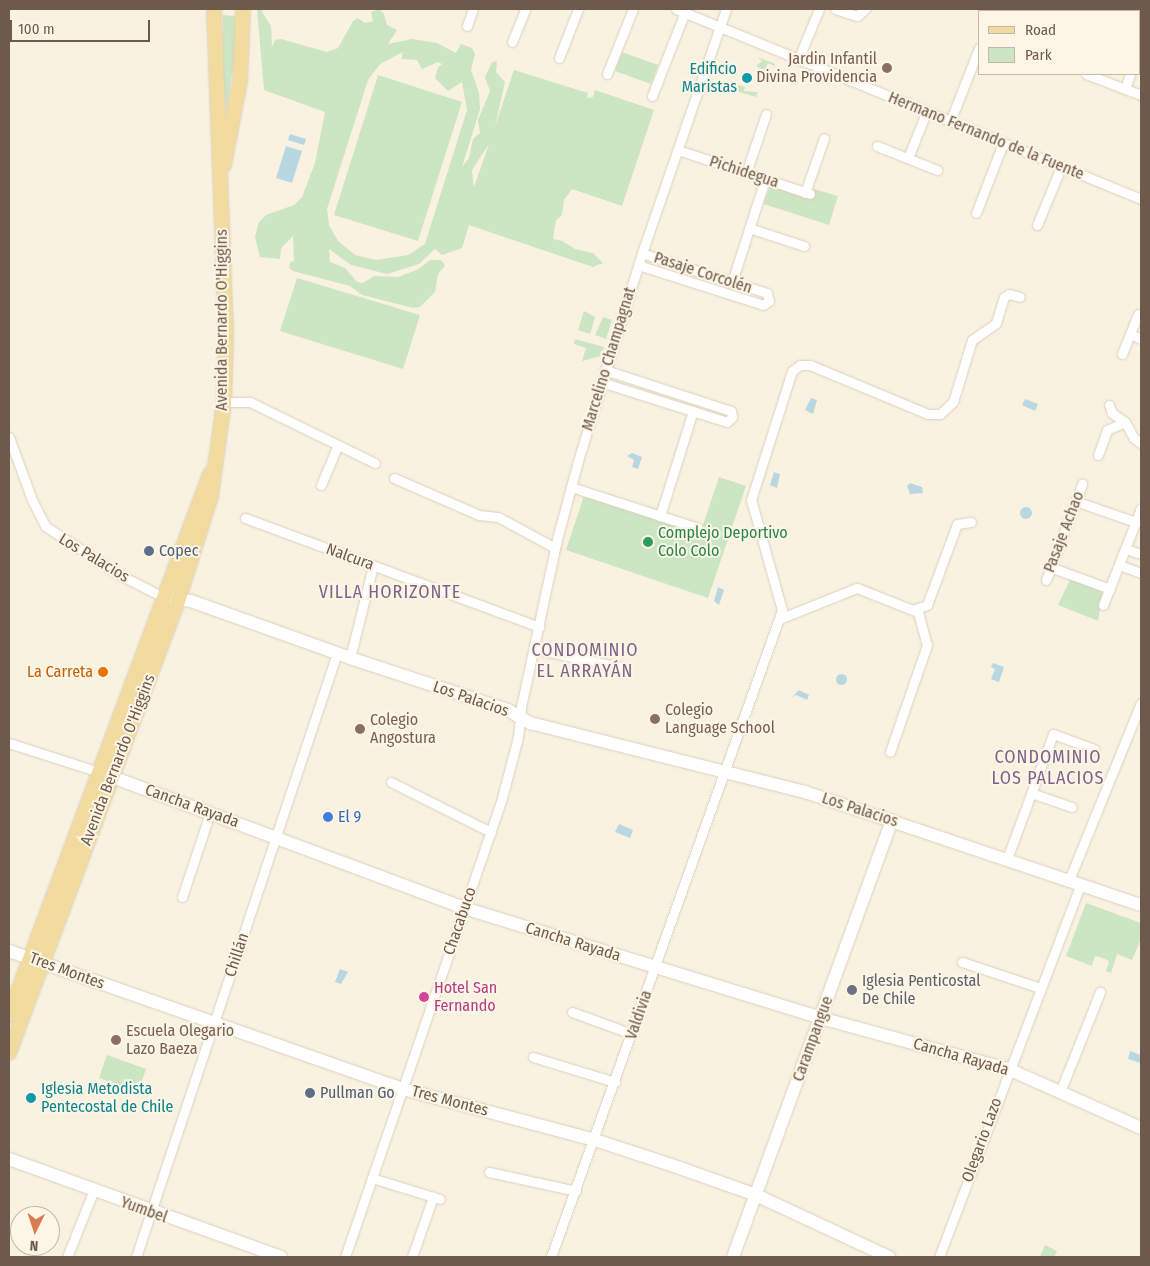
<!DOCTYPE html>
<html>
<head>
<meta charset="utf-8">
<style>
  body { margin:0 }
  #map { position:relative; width:1150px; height:1266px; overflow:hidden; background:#f9f2e1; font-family:"Fira Sans Condensed",sans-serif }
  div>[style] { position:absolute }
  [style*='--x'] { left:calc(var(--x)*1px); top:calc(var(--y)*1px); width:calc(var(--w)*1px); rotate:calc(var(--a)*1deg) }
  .green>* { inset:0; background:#cce5c2 }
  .water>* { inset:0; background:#b8d7e0 }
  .round { border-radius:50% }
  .roads { filter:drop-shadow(0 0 1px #dccfbe) drop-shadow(0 0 1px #dccfbe) }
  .street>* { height:9px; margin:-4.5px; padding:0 4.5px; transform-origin:4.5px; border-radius:4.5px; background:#fff }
  .secondary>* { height:12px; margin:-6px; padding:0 6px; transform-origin:6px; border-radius:6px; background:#fff }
  .primary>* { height:14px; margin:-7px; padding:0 7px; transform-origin:7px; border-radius:7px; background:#f2db9f }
  .dots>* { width:14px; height:14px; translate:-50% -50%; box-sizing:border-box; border:2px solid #fdf6e6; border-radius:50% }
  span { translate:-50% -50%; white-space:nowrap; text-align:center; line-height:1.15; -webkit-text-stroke:4px #fdf6e6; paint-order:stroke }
  .education-label { font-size:16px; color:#785e54 }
  .right { translate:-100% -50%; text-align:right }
  .left { translate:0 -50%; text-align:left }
  .culture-label { font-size:16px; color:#0d838f }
  .street-label { font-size:16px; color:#6e5a4b }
  .leisure-label { font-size:16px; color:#27864d }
  .service-label { font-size:16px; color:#4e5e75 }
  .food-label { font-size:16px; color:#c56008 }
  .shop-label { font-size:16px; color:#366cbe }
  .worship-label { font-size:16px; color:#5b616d }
  .hotel-label { font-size:16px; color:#b23c85 }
  .neighbourhood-label { font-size:18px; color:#80638a; letter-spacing:1px }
  .frame { position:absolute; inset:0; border:10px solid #6e5a4b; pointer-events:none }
  .legend { position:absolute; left:978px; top:10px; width:162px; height:65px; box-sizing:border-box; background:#fdf6e6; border:1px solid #c4b8a8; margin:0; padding:6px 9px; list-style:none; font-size:15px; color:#6e5a4b }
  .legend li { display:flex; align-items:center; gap:10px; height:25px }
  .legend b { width:25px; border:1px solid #c4b8a8 }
  .north { position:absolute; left:10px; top:1206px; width:50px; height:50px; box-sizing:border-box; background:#fdf6e6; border:1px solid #c4b8a8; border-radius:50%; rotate:184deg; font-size:14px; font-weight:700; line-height:20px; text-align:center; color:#6e5a4b }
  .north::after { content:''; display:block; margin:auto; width:18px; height:22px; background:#d87c51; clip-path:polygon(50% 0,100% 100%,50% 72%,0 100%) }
  .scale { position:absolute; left:10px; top:20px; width:140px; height:22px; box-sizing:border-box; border:2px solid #6e5a4b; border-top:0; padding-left:6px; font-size:15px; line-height:18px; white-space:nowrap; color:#6e5a4b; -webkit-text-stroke:4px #fdf6e6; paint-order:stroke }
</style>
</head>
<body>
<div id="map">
  <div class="green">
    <i style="clip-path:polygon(evenodd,257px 9px,264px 9px,262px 12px,271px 26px,272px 47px,275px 40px,281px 39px,327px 52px,338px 48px,353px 21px,358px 18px,365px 23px,373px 21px,371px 12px,379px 9px,384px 14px,387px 25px,397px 30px,388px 44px,412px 39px,437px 43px,456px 53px,461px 44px,472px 48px,475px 54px,471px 70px,479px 93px,480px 109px,462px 167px,469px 158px,473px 139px,480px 133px,478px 120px,490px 91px,485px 77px,492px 62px,497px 61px,496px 72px,505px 82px,495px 126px,514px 70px,588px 93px,587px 98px,593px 97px,595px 90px,654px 110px,622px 206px,572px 189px,564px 200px,562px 215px,556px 220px,553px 239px,562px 241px,575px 249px,593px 253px,603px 263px,593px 267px,469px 225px,462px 248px,442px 255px,435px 249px,419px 264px,387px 274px,351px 265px,329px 249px,330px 262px,345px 268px,357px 282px,363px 283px,374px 276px,398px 277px,417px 270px,430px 260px,441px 260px,445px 266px,438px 274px,435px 292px,420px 307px,413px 308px,362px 295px,350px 286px,293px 271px,289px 268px,290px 262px,294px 261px,293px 236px,281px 248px,280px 259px,260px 257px,255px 237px,259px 222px,266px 215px,294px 205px,302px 197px,315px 163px,325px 112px,264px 90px,257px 9px,403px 52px,401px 59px,417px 60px,422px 69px,438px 62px,442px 64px,438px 67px,435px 78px,448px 91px,462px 82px,467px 110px,425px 244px,408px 255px,376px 260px,355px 255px,338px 241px,329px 225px,327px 209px,368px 80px,380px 64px,403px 52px,257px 9px,489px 144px,474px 187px,474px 188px,472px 170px,489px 144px)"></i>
    <i style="clip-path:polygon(1010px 9px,1057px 9px,1010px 11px)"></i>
    <i style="clip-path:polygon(223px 15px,235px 16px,235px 51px,227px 112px,223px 91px)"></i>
    <i style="clip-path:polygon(622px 52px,658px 65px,651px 84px,615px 71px)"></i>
    <i style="clip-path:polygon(758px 57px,775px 64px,774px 66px,768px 63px,765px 70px,759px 68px,756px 66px,762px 61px)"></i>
    <i style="clip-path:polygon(378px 75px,462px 102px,418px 241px,334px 215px)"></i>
    <i style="clip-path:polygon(739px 85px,745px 87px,744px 91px,758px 92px,756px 97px,736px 91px)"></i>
    <i style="clip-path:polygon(770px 185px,811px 199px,814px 189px,838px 196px,829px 225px,764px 204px)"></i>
    <i style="clip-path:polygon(297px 278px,420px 315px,403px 369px,280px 331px)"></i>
    <i style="clip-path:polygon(584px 311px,595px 317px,590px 334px,578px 330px)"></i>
    <i style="clip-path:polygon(603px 317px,612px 320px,606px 339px,595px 335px)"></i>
    <i style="clip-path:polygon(575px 339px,604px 347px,601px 356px,582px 361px,586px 348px,574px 344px)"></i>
    <i style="clip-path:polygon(719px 477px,746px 486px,708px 598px,566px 550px,584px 496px,700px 534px)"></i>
    <i style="clip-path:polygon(1071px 578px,1103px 591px,1098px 621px,1058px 605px)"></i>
    <i style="clip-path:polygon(1086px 903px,1141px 923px,1141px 939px,1132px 960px,1117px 954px,1111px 973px,1106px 971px,1109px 961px,1100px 957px,1095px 956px,1092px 966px,1066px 956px)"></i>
    <i style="clip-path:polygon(107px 1055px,146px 1069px,138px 1092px,99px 1078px)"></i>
    <i style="clip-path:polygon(1045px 1245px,1057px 1251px,1054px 1257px,1040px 1257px)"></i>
  </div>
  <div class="water">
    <i style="clip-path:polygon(290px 134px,306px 139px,304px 145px,288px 140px)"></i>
    <i style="clip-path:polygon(286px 146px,302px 151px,292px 183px,276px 178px)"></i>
    <i style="clip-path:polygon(811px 398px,817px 400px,813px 414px,805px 410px)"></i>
    <i style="clip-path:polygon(1025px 399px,1038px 404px,1035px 411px,1022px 405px)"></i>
    <i style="clip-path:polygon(632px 453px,642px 457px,638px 469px,632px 467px,634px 460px,627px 456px)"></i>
    <i style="clip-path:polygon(774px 472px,780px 474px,777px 488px,770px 485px)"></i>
    <i style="clip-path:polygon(910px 483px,922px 487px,923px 493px,910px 494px,907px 486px)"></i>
    <i class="round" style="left:1020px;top:507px;width:12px;height:12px"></i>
    <i style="clip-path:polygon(718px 587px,724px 590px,719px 605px,714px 601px)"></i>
    <i style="clip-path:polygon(993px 663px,1004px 667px,999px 682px,991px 679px,995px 669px,991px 667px)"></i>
    <i class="round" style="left:835.5px;top:673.5px;width:11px;height:11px"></i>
    <i style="clip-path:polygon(799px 690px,809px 695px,807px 700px,796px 695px,792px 697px)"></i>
    <i style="clip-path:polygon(619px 824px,633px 830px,630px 838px,615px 832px)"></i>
    <i style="clip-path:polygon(340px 969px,348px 972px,341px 984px,335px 982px)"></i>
    <i style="clip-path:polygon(1130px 1051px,1141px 1055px,1141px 1063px,1128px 1059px)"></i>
  </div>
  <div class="roads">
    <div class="street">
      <i style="--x:676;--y:9;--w:502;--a:22.23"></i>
      <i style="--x:835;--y:9;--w:23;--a:18"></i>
      <i style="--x:857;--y:16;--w:11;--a:-41"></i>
      <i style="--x:991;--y:11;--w:2;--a:-63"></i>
      <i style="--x:467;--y:26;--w:18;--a:-71"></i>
      <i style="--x:512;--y:42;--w:35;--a:-68"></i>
      <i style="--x:1139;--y:47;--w:8;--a:-76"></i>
      <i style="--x:559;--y:58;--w:53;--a:-68.8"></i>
      <i style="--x:798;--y:60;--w:55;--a:-67.6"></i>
      <i style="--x:607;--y:74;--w:70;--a:-68.2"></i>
      <i style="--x:1086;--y:74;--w:59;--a:20.9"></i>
      <i style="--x:1125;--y:89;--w:16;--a:-72"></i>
      <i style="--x:652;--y:96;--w:90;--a:-68.6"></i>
      <i style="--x:950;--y:122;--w:79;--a:-68.6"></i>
      <i style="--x:877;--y:146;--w:65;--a:21.8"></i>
      <i style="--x:678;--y:150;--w:139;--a:18.4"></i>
      <i style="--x:908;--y:158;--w:48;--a:-68.2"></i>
      <i style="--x:746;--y:173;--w:62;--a:-71.3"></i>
      <i style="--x:805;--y:193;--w:58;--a:-70.9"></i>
      <i style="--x:976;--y:213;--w:75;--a:-68.9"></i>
      <i style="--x:1037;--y:225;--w:63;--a:-67.5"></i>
      <i style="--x:749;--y:228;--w:58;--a:18.1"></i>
      <i style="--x:638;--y:265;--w:131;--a:17.7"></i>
      <i style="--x:763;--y:305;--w:7;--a:-34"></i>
      <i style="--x:769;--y:301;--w:8;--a:-104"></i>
      <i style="--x:767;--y:293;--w:131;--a:-162.3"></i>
      <i style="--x:732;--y:282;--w:108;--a:-72.2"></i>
      <i style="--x:1130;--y:334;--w:12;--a:24"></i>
      <i style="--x:1122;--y:354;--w:43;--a:-68.2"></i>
      <i style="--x:601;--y:382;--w:132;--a:17.6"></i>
      <i style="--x:727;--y:422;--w:7;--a:-45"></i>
      <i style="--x:732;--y:417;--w:6;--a:-99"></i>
      <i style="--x:731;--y:411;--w:133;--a:-162"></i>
      <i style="--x:224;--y:402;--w:26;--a:0"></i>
      <i style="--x:250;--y:402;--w:139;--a:26"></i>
      <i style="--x:1109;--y:405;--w:9;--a:69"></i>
      <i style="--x:1112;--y:413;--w:16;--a:35"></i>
      <i style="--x:1125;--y:422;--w:18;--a:61"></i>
      <i style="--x:1134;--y:438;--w:9;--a:36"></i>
      <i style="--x:9;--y:437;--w:67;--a:69.9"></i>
      <i style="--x:32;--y:500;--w:29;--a:63"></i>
      <i style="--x:45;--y:526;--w:90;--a:33.2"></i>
      <i style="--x:120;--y:575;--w:51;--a:27.1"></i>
      <i style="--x:1098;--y:455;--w:27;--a:-70"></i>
      <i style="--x:1107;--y:430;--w:20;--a:-24"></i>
      <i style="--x:394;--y:478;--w:93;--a:23.5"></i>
      <i style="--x:479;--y:515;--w:19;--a:6"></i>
      <i style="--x:498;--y:517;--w:65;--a:28.5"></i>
      <i style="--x:321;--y:485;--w:41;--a:-67.2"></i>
      <i style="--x:571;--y:487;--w:133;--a:17.9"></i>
      <i style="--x:1075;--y:501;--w:65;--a:19"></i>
      <i style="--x:660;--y:516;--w:110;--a:-72.6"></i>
      <i style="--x:245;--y:518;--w:314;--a:20.3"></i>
      <i style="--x:1125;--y:549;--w:17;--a:17"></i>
      <i style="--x:1119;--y:565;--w:23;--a:20"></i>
      <i style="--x:1050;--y:567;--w:64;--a:20.1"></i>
      <i style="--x:1046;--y:580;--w:103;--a:-69.4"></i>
      <i style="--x:1103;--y:605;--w:104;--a:-68.6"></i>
      <i style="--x:915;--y:609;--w:13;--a:-18"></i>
      <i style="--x:927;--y:605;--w:86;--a:-69.7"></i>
      <i style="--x:957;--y:524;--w:14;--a:-8"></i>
      <i style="--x:779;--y:619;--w:84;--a:-21.7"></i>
      <i style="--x:857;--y:588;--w:66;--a:21.5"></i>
      <i style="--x:918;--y:612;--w:34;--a:75"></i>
      <i style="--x:927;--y:645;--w:113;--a:109.1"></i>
      <i style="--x:535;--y:649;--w:87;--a:12"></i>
      <i style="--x:350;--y:658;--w:95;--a:-76"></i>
      <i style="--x:9;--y:743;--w:95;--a:17.9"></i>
      <i style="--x:391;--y:782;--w:112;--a:26.6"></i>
      <i style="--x:1031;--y:793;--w:43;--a:18.9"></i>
      <i style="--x:1007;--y:859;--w:133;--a:-69.8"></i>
      <i style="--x:1053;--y:734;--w:44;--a:20.1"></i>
      <i style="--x:1069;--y:880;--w:191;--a:-67.9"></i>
      <i style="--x:182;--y:897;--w:89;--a:-71.6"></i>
      <i style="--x:962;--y:962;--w:82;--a:18.4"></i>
      <i style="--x:572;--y:1012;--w:64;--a:20.1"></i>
      <i style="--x:533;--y:1057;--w:86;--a:17"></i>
      <i style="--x:1060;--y:1092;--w:108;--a:-68.2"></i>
      <i style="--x:489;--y:1172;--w:89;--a:12.3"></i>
      <i style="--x:372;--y:1178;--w:71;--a:17.2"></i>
      <i style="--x:67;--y:1257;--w:70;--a:-68.2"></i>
      <i style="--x:136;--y:1257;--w:637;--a:-71.59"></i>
      <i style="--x:345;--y:1257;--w:485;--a:-71.1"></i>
      <i style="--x:502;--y:798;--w:63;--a:-75.3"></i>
      <i style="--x:518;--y:737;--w:30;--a:-84"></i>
      <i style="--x:521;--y:707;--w:172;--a:-77.9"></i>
      <i style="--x:557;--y:539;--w:81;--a:-74.9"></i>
      <i style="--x:578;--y:461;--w:218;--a:-72.9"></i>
      <i style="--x:642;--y:253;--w:258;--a:-71"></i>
      <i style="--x:412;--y:1257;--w:64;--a:-70.7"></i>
      <i style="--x:551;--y:1257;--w:687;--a:-70.35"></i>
      <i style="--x:782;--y:610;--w:114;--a:-105.7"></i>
      <i style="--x:751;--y:500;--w:135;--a:-72.4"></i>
      <i style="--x:792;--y:371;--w:10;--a:-37"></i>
      <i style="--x:800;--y:365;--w:10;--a:0"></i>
      <i style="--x:810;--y:365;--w:128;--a:22.6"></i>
      <i style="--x:928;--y:414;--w:12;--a:0"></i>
      <i style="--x:940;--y:414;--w:18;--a:-43"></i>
      <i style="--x:953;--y:402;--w:65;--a:-73"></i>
      <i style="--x:972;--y:340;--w:29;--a:-35"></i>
      <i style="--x:996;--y:323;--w:27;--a:-73"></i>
      <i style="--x:1004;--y:297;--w:6;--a:-31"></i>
      <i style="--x:1009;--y:294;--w:11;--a:15"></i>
      <i style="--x:939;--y:1257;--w:399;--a:-69.2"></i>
    </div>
    <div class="secondary">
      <i style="--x:171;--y:598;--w:20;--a:9"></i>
      <i style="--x:191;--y:601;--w:169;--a:19.7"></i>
      <i style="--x:350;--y:658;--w:166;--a:18.2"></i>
      <i style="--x:508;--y:710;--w:26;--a:31"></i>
      <i style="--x:530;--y:723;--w:284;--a:14.1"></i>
      <i style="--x:805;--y:792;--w:354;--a:18.6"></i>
      <i style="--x:104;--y:774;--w:384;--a:20.4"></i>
      <i style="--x:464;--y:908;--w:374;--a:17.1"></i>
      <i style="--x:821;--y:1018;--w:194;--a:15.3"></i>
      <i style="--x:1008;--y:1069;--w:145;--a:23.9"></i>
      <i style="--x:9;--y:951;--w:417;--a:19.3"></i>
      <i style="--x:403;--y:1089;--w:199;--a:14.9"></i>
      <i style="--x:595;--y:1140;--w:89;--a:18.2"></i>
      <i style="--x:680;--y:1168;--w:81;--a:19.6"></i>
      <i style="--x:756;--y:1195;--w:147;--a:25"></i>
      <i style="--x:9;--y:1159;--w:289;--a:19.8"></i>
      <i style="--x:733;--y:1257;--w:465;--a:-70"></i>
    </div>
    <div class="primary">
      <i style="--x:224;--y:165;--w:86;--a:-79.2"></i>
      <i style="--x:240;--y:81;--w:72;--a:-87.6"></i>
      <i style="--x:9;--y:1015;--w:577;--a:-69.62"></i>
      <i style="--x:9;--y:1053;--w:486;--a:-69.5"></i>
      <i style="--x:179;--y:598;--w:107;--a:-72.6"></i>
      <i style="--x:211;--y:496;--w:95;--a:-82.1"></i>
      <i style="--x:224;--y:402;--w:67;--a:-88.3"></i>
      <i style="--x:226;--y:335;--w:326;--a:-92.1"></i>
    </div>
  </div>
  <div class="dots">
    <i style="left:887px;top:68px;background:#8d6e63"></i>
    <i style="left:747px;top:78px;background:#0f9aa8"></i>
    <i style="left:648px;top:542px;background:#2e9e5b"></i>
    <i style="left:149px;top:551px;background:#5c6f8a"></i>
    <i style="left:103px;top:672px;background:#e8710a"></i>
    <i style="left:655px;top:719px;background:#8d6e63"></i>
    <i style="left:360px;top:729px;background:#8d6e63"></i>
    <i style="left:328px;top:817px;background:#3f7fe0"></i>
    <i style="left:852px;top:990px;background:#6b7280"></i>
    <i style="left:424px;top:997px;background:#d1479c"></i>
    <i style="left:116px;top:1040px;background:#8d6e63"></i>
    <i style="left:310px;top:1093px;background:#5c6f8a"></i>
    <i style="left:31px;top:1098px;background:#0f9aa8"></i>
  </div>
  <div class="education-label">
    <span class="right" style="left:877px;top:68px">Jardin Infantil<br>Divina Providencia</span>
    <span class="left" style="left:665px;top:719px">Colegio<br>Language School</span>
    <span class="left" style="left:370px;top:729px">Colegio<br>Angostura</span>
    <span class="left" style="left:126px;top:1040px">Escuela Olegario<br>Lazo Baeza</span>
  </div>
  <div class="culture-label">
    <span class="right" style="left:737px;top:78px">Edificio<br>Maristas</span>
    <span class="left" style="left:41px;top:1098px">Iglesia Metodista<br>Pentecostal de Chile</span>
  </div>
  <div class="street-label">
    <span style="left:986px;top:136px;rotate:22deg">Hermano Fernando de la Fuente</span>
    <span style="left:744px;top:172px;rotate:18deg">Pichidegua</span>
    <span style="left:703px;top:273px;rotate:18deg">Pasaje Corcolén</span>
    <span style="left:222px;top:320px;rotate:-90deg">Avenida Bernardo O'Higgins</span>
    <span style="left:609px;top:359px;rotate:-73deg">Marcelino Champagnat</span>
    <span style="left:1064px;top:532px;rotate:-69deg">Pasaje Achao</span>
    <span style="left:350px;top:557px;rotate:20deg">Nalcura</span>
    <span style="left:94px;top:558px;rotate:31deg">Los Palacios</span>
    <span style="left:471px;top:699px;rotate:19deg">Los Palacios</span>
    <span style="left:118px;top:760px;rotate:-69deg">Avenida Bernardo O'Higgins</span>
    <span style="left:192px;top:806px;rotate:20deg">Cancha Rayada</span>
    <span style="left:860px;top:810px;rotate:18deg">Los Palacios</span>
    <span style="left:460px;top:921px;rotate:-71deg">Chacabuco</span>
    <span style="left:573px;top:942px;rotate:17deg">Cancha Rayada</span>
    <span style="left:237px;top:955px;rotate:-72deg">Chillán</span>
    <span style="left:67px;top:971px;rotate:20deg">Tres Montes</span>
    <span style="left:639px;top:1015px;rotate:-71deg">Valdivia</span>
    <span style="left:813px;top:1039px;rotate:-70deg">Carampangue</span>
    <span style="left:961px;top:1057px;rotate:16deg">Cancha Rayada</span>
    <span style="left:450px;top:1101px;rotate:15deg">Tres Montes</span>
    <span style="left:982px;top:1140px;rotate:-70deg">Olegario Lazo</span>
    <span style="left:144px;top:1210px;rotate:20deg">Yumbel</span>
  </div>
  <div class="leisure-label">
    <span class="left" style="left:658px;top:542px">Complejo Deportivo<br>Colo Colo</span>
  </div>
  <div class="service-label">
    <span class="left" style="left:159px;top:551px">Copec</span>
    <span class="left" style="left:320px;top:1093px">Pullman Go</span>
  </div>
  <div class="food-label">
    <span class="right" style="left:93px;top:672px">La Carreta</span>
  </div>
  <div class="shop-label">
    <span class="left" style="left:338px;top:817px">El 9</span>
  </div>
  <div class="worship-label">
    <span class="left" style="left:862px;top:990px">Iglesia Penticostal<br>De Chile</span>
  </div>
  <div class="hotel-label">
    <span class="left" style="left:434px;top:997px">Hotel San<br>Fernando</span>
  </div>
  <div class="neighbourhood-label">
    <span style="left:390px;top:592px">VILLA HORIZONTE</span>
    <span style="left:585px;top:661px">CONDOMINIO<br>EL ARRAYÁN</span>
    <span style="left:1048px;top:768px">CONDOMINIO<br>LOS PALACIOS</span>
  </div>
  <div class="frame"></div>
  <ul class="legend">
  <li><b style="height:6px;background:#f2db9f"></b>Road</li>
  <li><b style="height:14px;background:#cce5c2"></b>Park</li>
  </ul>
  <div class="north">N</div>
  <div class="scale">100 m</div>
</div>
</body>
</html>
